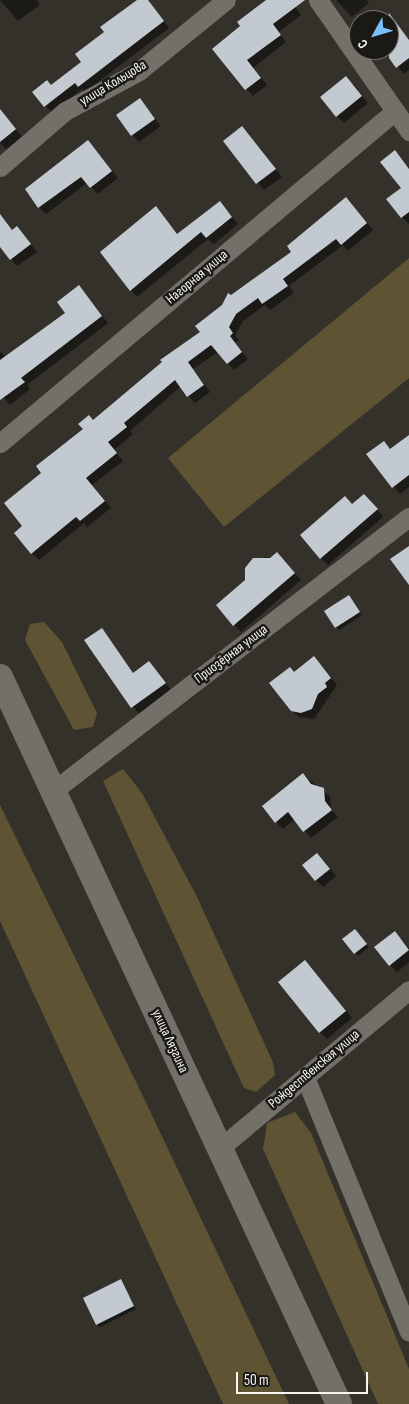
<!DOCTYPE html>
<html>
<head>
<meta charset="utf-8">
<style>
  body { margin:0 }
  #map { position:relative; width:409px; height:1404px; overflow:hidden; background:#33312a; font-family:"Sofia Sans Condensed",sans-serif }
  div>[style] { position:absolute }
  [style*='--x'] { left:calc(var(--x)*1px); top:calc(var(--y)*1px); width:calc(var(--w)*1px); rotate:calc(var(--a)*1deg) }
  .green>* { inset:0; background:#5e5434 }
  .shadow>* { inset:0; background:#0007 }
  .building>* { inset:0; background:#c2c9d0 }
  .street>* { height:19px; margin:-9.5px; padding:0 9.5px; transform-origin:9.5px; border-radius:9.5px; background:#727068 }
  .secondary>* { height:26px; margin:-13px; padding:0 13px; transform-origin:13px; border-radius:13px; background:#727068 }
  span { translate:-50% -50%; white-space:nowrap; text-align:center; line-height:1.15; -webkit-text-stroke:5px #1a1916; paint-order:stroke }
  .street-label { font-size:14px; color:#f6f5f0 }
  .north { position:absolute; left:349px; top:10px; width:50px; height:50px; box-sizing:border-box; background:#1a1916; border:1px solid #72716d; border-radius:50%; rotate:231deg; font-size:14px; font-weight:700; line-height:20px; text-align:center; color:#f6f5f0 }
  .north::after { content:''; display:block; margin:auto; width:18px; height:22px; background:#7abff8; clip-path:polygon(50% 0,100% 100%,50% 72%,0 100%) }
  .scale { position:absolute; left:236px; top:1372px; width:132px; height:22px; box-sizing:border-box; border:2px solid #f6f5f0; border-top:0; padding-left:6px; font-size:15px; line-height:18px; white-space:nowrap; color:#f6f5f0; -webkit-text-stroke:4px #1a1916; paint-order:stroke }
</style>
</head>
<body>
<div id="map">
  <div class="green">
    <i style="clip-path:polygon(409px 258px,409px 378px,224px 527px,168px 458px)"></i>
    <i style="clip-path:polygon(44px 622px,62px 642px,97px 713px,93px 727px,74px 730px,25px 640px,30px 624px)"></i>
    <i style="clip-path:polygon(123px 769px,142px 793px,197px 897px,273px 1062px,275px 1075px,256px 1092px,244px 1088px,103px 781px)"></i>
    <i style="clip-path:polygon(0 805px,140px 1090px,289px 1404px,223px 1404px,0 921px)"></i>
    <i style="clip-path:polygon(295px 1112px,311px 1133px,409px 1369px,409px 1404px,378px 1404px,263px 1149px,267px 1123px)"></i>
  </div>
  <div class="shadow">
    <i style="clip-path:polygon(0 0,37px 0,40px 5px,18px 21px)"></i>
    <i style="clip-path:polygon(139px 0,147px 0,169px 28px,85px 92px,82px 89px,52px 113px,34px 92px,51px 87px,83px 63px,105px 32px)"></i>
    <i style="clip-path:polygon(268px 0,290px 0,301px 15px,279px 32px,286px 42px,253px 68px,267px 85px,253px 96px,214px 49px)"></i>
    <i style="clip-path:polygon(336px 0,367px 0,369px 3px,352px 17px)"></i>
    <i style="clip-path:polygon(396px 24px,409px 39px,409px 70px,404px 74px,385px 50px,389px 50px,389px 29px)"></i>
    <i style="clip-path:polygon(353px 84px,368px 103px,344px 123px,337px 116px)"></i>
    <i style="clip-path:polygon(140px 100px,161px 126px,139px 142px,132px 135px)"></i>
    <i style="clip-path:polygon(0 110px,22px 137px,6px 149px,0 143px)"></i>
    <i style="clip-path:polygon(242px 128px,282px 177px,264px 190px,224px 142px)"></i>
    <i style="clip-path:polygon(94px 148px,118px 178px,98px 194px,87px 183px,46px 214px,39px 207px)"></i>
    <i style="clip-path:polygon(395px 152px,409px 168px,409px 224px,402px 217px,403px 188px)"></i>
    <i style="clip-path:polygon(346px 198px,373px 230px,348px 251px,343px 245px,289px 286px,294px 293px,270px 310px,265px 305px,243px 321px,235px 335px,239px 340px,235px 343px,248px 359px,234px 370px,218px 352px,193px 369px,210px 392px,195px 403px,181px 386px,130px 431px,133px 434px,114px 450px,123px 461px,92px 485px,111px 508px,87px 527px,84px 523px,39px 560px,32px 553px,24px 526px,43px 473px,93px 422px,201px 332px,231px 297px,293px 252px)"></i>
    <i style="clip-path:polygon(220px 202px,238px 224px,214px 244px,208px 239px,137px 297px,131px 290px,156px 208px,178px 235px)"></i>
    <i style="clip-path:polygon(0 215px,13px 231px,17px 227px,37px 252px,17px 266px,0 245px)"></i>
    <i style="clip-path:polygon(79px 287px,108px 323px,27px 385px,30px 389px,10px 405px,0 393px,0 351px,6px 358px,67px 313px)"></i>
    <i style="clip-path:polygon(409px 436px,409px 487px,400px 494px,368px 455px,384px 443px,391px 450px)"></i>
    <i style="clip-path:polygon(371px 502px,383px 517px,328px 565px,321px 558px,352px 505px)"></i>
    <i style="clip-path:polygon(265px 557px,284px 560px,301px 580px,241px 632px,218px 605px,246px 580px,249px 564px)"></i>
    <i style="clip-path:polygon(349px 597px,362px 615px,339px 630px,336px 627px)"></i>
    <i style="clip-path:polygon(101px 630px,134px 674px,149px 662px,172px 691px,139px 714px,86px 640px)"></i>
    <i style="clip-path:polygon(320px 664px,337px 685px,314px 719px,299px 717px,292px 710px,294px 673px)"></i>
    <i style="clip-path:polygon(303px 775px,330px 796px,331px 809px,338px 817px,311px 838px,295px 819px,283px 829px,276px 822px)"></i>
    <i style="clip-path:polygon(324px 861px,336px 876px,323px 887px,316px 880px)"></i>
    <i style="clip-path:polygon(395px 932px,409px 948px,409px 962px,397px 972px,390px 965px)"></i>
    <i style="clip-path:polygon(358px 934px,369px 947px,358px 956px,355px 953px)"></i>
    <i style="clip-path:polygon(312px 969px,352px 1018px,327px 1039px,320px 1032px)"></i>
    <i style="clip-path:polygon(120px 1281px,136px 1309px,100px 1327px,97px 1324px)"></i>
  </div>
  <div class="building">
    <i style="clip-path:polygon(137px 0,148px 0,164px 21px,78px 87px,75px 83px,44px 107px,32px 92px,47px 80px,51px 85px,81px 62px,75px 54px,104px 32px,100px 27px)"></i>
    <i style="clip-path:polygon(266px 0,305px 0,273px 24px,281px 35px,247px 60px,261px 78px,245px 90px,212px 49px,240px 26px,237px 22px)"></i>
    <i style="clip-path:polygon(389px 13px,409px 40px,409px 58px,396px 68px,389px 58px)"></i>
    <i style="clip-path:polygon(346px 76px,362px 96px,336px 117px,320px 97px)"></i>
    <i style="clip-path:polygon(140px 98px,155px 119px,131px 136px,116px 115px)"></i>
    <i style="clip-path:polygon(0 109px,16px 129px,0 142px)"></i>
    <i style="clip-path:polygon(242px 126px,276px 169px,256px 184px,223px 141px)"></i>
    <i style="clip-path:polygon(88px 140px,112px 171px,90px 188px,81px 177px,38px 208px,25px 189px)"></i>
    <i style="clip-path:polygon(395px 150px,409px 169px,409px 212px,401px 218px,386px 199px,401px 188px,380px 162px)"></i>
    <i style="clip-path:polygon(346px 197px,367px 223px,341px 245px,336px 239px,283px 279px,288px 286px,262px 304px,258px 298px,236px 314px,229px 327px,233px 333px,230px 336px,242px 352px,227px 364px,211px 345px,188px 362px,204px 385px,187px 397px,175px 380px,124px 423px,127px 427px,108px 442px,117px 453px,86px 478px,105px 501px,80px 521px,76px 517px,31px 554px,14px 533px,22px 526px,4px 503px,41px 473px,36px 466px,83px 429px,78px 424px,89px 415px,93px 420px,162px 362px,160px 360px,200px 332px,195px 326px,222px 305px,228px 293px,231px 295px,291px 252px,287px 246px)"></i>
    <i style="clip-path:polygon(220px 201px,232px 217px,206px 238px,201px 232px,130px 291px,100px 252px,156px 206px,177px 234px)"></i>
    <i style="clip-path:polygon(0 214px,12px 230px,17px 226px,31px 244px,10px 260px,0 247px)"></i>
    <i style="clip-path:polygon(79px 285px,102px 316px,21px 378px,25px 382px,0 400px,0 360px,65px 313px,57px 302px)"></i>
    <i style="clip-path:polygon(409px 435px,409px 475px,392px 488px,366px 454px,384px 441px,390px 449px)"></i>
    <i style="clip-path:polygon(364px 494px,378px 509px,320px 559px,300px 535px,345px 496px,352px 504px)"></i>
    <i style="clip-path:polygon(409px 546px,409px 585px,390px 559px)"></i>
    <i style="clip-path:polygon(277px 552px,295px 573px,233px 626px,216px 605px,245px 580px,245px 568px,253px 558px,270px 558px)"></i>
    <i style="clip-path:polygon(349px 595px,360px 612px,335px 628px,324px 611px)"></i>
    <i style="clip-path:polygon(102px 628px,133px 673px,149px 661px,166px 683px,131px 708px,84px 640px)"></i>
    <i style="clip-path:polygon(314px 656px,331px 678px,325px 683px,327px 687px,318px 694px,312px 709px,301px 713px,291px 711px,269px 683px,290px 667px,294px 672px)"></i>
    <i style="clip-path:polygon(303px 773px,311px 784px,324px 788px,325px 801px,332px 810px,303px 832px,288px 812px,275px 823px,262px 806px)"></i>
    <i style="clip-path:polygon(317px 853px,330px 869px,315px 881px,302px 865px)"></i>
    <i style="clip-path:polygon(355px 929px,367px 944px,354px 954px,342px 939px)"></i>
    <i style="clip-path:polygon(395px 931px,409px 950px,389px 966px,374px 947px)"></i>
    <i style="clip-path:polygon(305px 960px,346px 1011px,319px 1033px,278px 982px)"></i>
    <i style="clip-path:polygon(121px 1279px,134px 1306px,96px 1325px,83px 1298px)"></i>
  </div>
  <div class="street">
    <i style="--x:318;--y:0;--w:160;--a:55.2"></i>
    <i style="--x:0;--y:167;--w:86;--a:-40.7"></i>
    <i style="--x:65;--y:111;--w:84;--a:-28.4"></i>
    <i style="--x:139;--y:71;--w:112;--a:-39.2"></i>
    <i style="--x:0;--y:443;--w:516;--a:-40.05"></i>
    <i style="--x:53;--y:791;--w:449;--a:-37.6"></i>
    <i style="--x:305;--y:1077;--w:275;--a:67.8"></i>
    <i style="--x:220;--y:1148;--w:246;--a:-39.9"></i>
  </div>
  <div class="secondary">
    <i style="--x:0;--y:677;--w:802;--a:65"></i>
  </div>
  <div class="street-label">
    <span style="left:113px;top:83px;rotate:-31deg">улица Кольцова</span>
    <span style="left:197px;top:277px;rotate:-40deg">Нагорная улица</span>
    <span style="left:231px;top:654px;rotate:-37deg">Приозёрная улица</span>
    <span style="left:170px;top:1041px;rotate:65deg">улица Лязгина</span>
    <span style="left:314px;top:1069px;rotate:-40deg">Рождественская улица</span>
  </div>
  <div class="north">С</div>
  <div class="scale">50 m</div>
</div>
</body>
</html>
